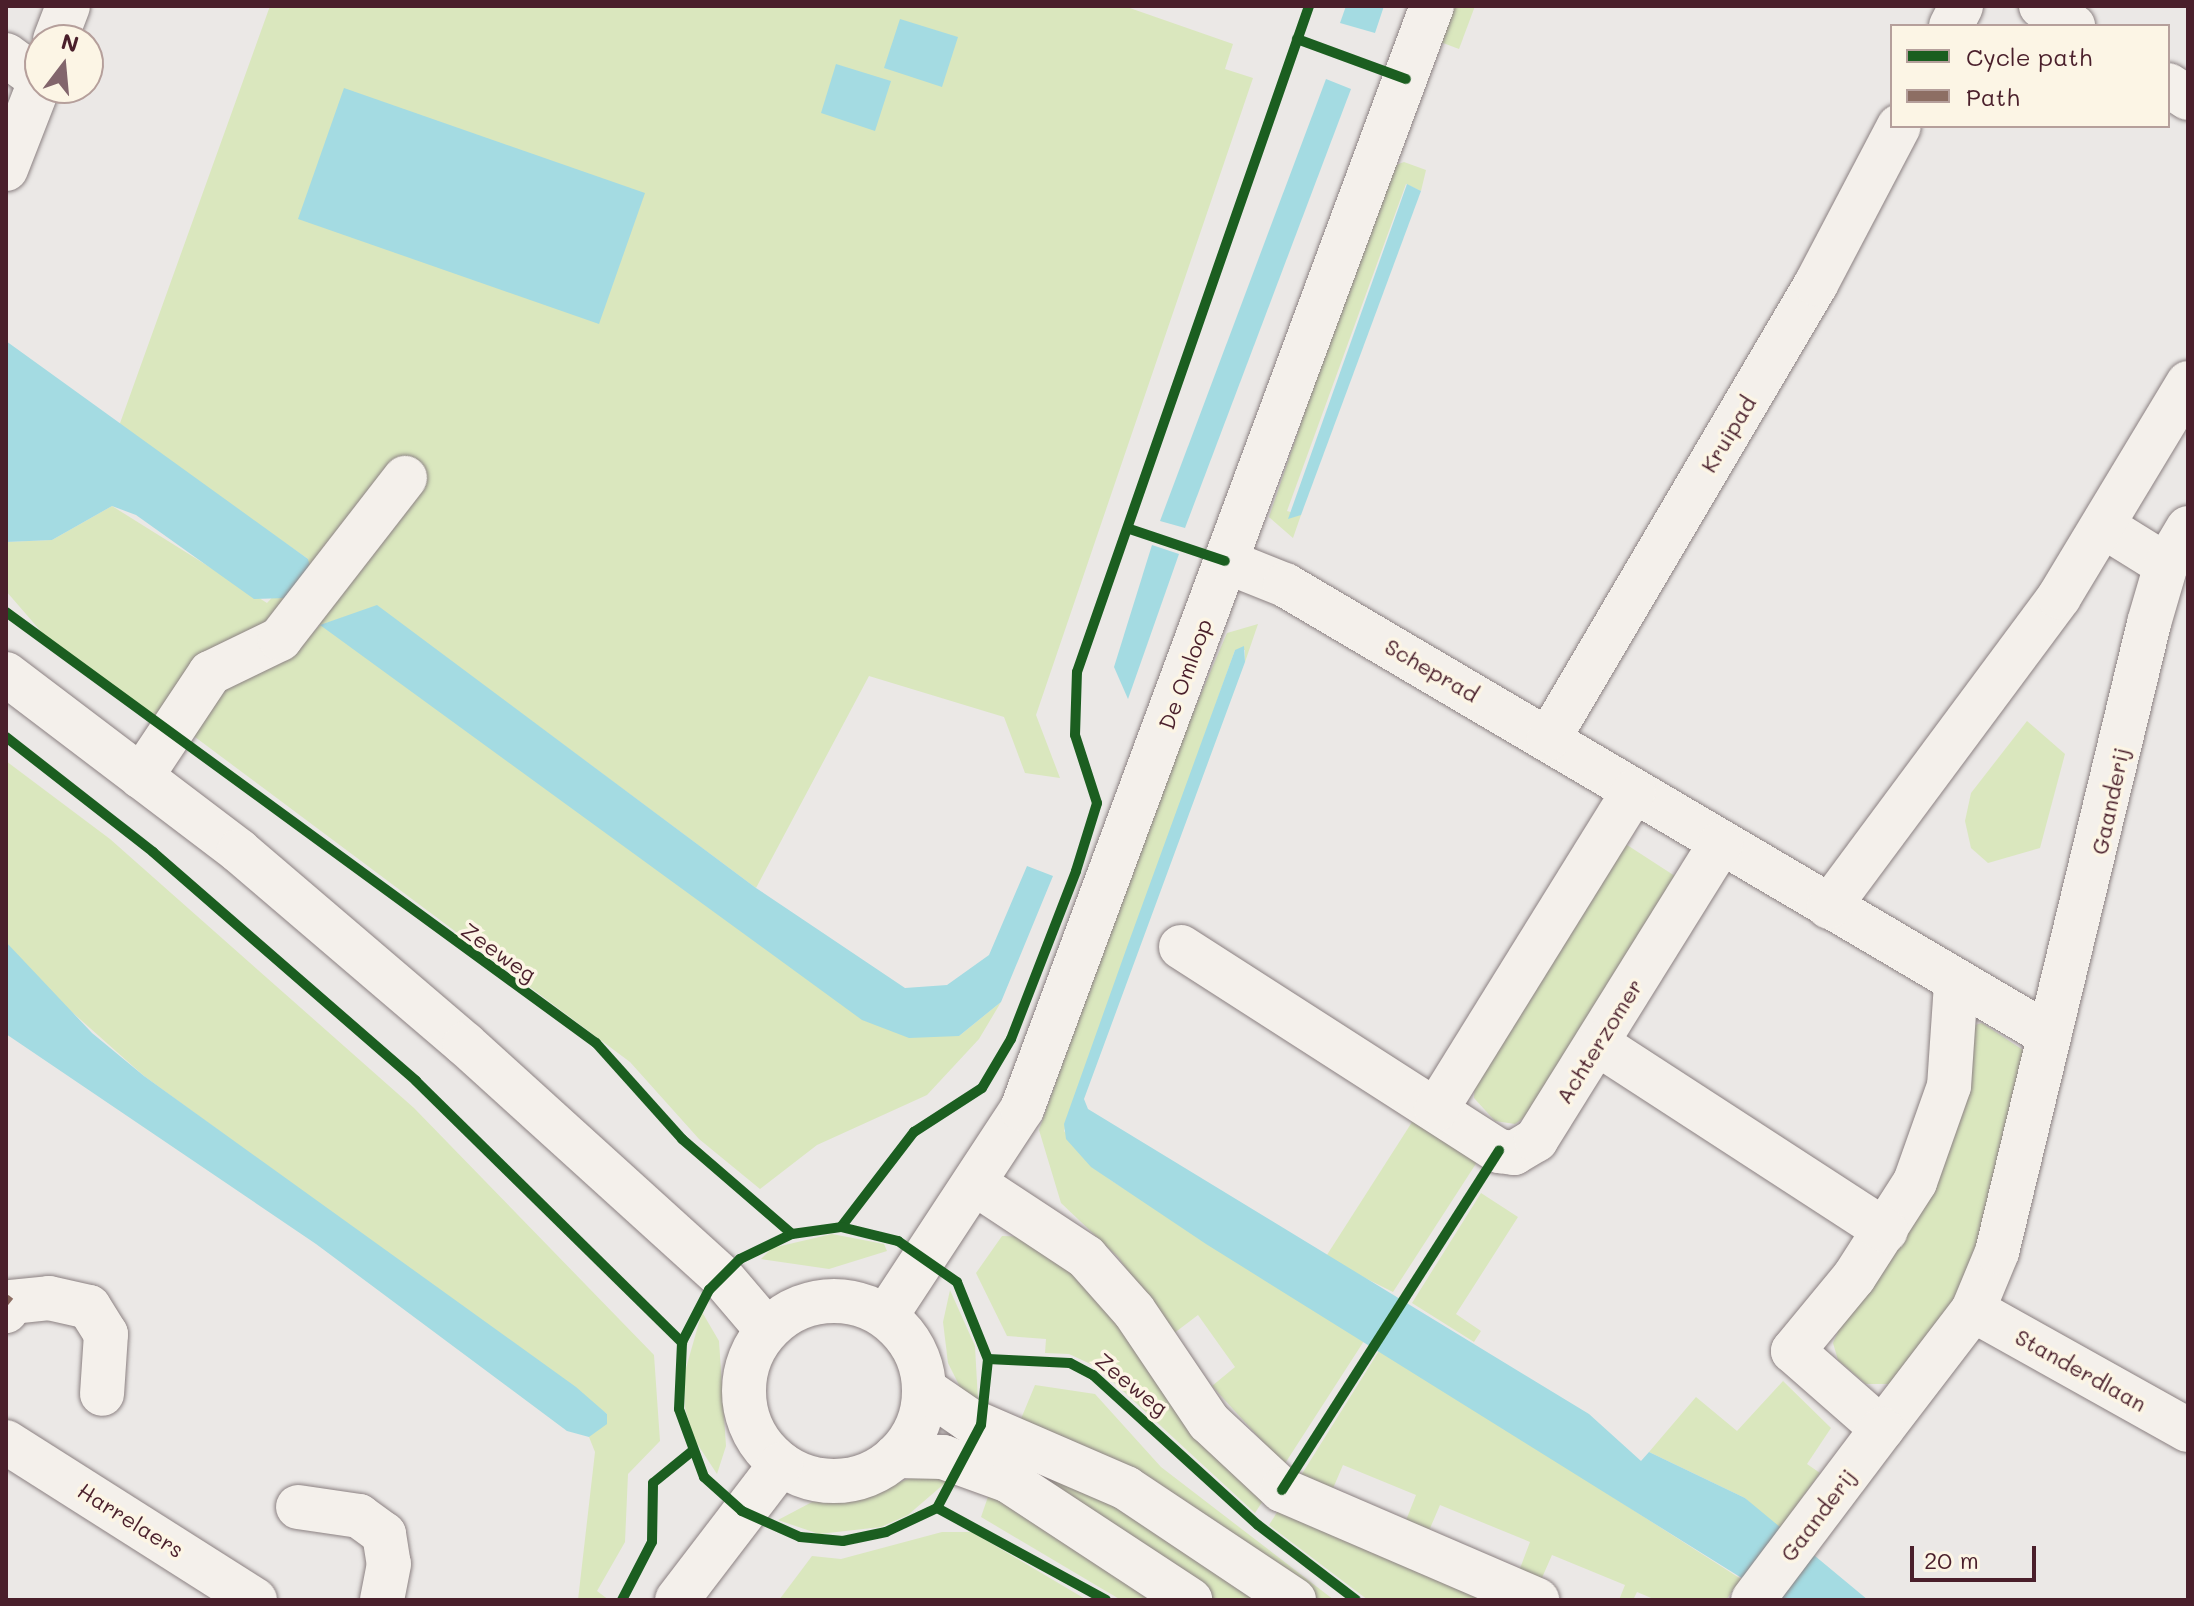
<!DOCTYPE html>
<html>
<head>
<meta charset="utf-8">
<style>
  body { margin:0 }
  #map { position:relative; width:2194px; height:1606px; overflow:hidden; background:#ebe8e6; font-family:Mali,sans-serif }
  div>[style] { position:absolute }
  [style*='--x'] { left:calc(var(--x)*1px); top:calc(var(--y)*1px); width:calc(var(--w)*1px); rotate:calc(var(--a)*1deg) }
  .green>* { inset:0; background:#dae7be }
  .water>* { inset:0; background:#a4dbe2 }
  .roads { filter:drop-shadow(0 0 2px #8b8182) drop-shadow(0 0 2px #8b8182) }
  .minor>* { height:44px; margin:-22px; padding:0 22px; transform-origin:22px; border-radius:22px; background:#f4f0eb }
  .minor>.ring { margin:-22px; padding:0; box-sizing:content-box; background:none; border:44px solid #f4f0eb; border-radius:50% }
  .quiet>* { height:8px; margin-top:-4px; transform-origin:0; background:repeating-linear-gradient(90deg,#8d6e63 0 16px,transparent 0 24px) }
  .cycleway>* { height:10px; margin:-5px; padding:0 5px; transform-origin:5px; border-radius:5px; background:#1b5e20 }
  span { translate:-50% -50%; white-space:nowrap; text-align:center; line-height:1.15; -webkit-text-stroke:7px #fcf5e5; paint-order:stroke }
  .street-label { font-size:22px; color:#4a1f2b }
  .frame { position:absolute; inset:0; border:8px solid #4a1f2b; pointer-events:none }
  .legend { position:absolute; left:1890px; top:24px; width:280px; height:104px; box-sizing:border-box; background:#fcf5e5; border:2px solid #b59f9b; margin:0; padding:10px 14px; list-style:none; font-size:24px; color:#4a1f2b }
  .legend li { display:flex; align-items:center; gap:16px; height:40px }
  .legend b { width:40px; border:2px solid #b59f9b }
  .north { position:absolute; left:24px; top:24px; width:80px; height:80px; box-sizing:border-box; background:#fcf5e5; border:2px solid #b59f9b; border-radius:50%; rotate:16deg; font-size:22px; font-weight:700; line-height:32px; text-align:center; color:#4a1f2b }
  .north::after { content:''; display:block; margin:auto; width:28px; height:36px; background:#82656c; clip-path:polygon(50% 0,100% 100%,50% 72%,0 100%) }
  .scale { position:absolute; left:1910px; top:1546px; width:126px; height:36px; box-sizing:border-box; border:4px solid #4a1f2b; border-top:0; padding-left:10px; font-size:24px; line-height:28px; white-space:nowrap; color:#4a1f2b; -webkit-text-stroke:6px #fcf5e5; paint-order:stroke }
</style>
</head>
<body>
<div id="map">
  <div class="green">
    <i style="clip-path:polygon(270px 6px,1124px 6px,1233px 44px,1225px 69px,1253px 78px,1036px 715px,1060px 778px,1025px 773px,1004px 717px,869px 676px,756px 888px,377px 606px,321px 625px,959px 1036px,1001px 1002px,979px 1039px,927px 1095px,817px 1145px,760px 1189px,699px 1139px,630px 1062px,191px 734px,225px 678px,302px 644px,320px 625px,287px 598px,269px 634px,159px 720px,45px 636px,6px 591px,6px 542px,52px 540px,112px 506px,267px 603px,308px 559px,119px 426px)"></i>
    <i style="clip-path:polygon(1449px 6px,1475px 6px,1459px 49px,1435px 40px)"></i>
    <i style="clip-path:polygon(1404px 162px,1426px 170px,1421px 191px,1406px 184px,1287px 511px,1301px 515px,1293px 538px,1269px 517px,1388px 168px)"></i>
    <i style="clip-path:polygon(1258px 624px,1245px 662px,1245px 650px,1235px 650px,1064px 1131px,1109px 1179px,1364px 1341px,1284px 1465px,1212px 1386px,1235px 1367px,1198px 1315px,1173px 1334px,1118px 1257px,1061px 1203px,1039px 1130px,1157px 797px,1227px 633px)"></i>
    <i style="clip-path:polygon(2027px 721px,2065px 754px,2040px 848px,1988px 863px,1971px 848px,1965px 821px,1971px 793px)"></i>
    <i style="clip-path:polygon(6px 761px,110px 839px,414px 1108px,654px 1355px,660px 1441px,628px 1474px,625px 1542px,597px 1591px,609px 1600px,578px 1600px,595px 1452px,589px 1437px,607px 1414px,144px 1076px,46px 989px,6px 942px)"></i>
    <i style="clip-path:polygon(1624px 843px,1678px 878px,1531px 1113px,1515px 1124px,1495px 1121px,1474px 1098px,1475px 1079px)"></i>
    <i style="clip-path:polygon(1982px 1023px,2026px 1052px,1973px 1269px,1901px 1384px,1866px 1384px,1838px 1360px,1833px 1343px,1971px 1026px)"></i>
    <i style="clip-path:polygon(1414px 1119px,1479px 1159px,1393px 1292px,1325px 1258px)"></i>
    <i style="clip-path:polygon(1481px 1193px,1518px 1217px,1456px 1314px,1481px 1331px,1474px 1342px,1412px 1303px)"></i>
    <i style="clip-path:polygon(832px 1234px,884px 1244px,887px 1251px,829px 1269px,761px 1259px,772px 1248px)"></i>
    <i style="clip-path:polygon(1002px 1236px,1030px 1237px,1089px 1282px,1264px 1499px,1255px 1513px,1097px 1367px,1069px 1354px,1045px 1353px,1046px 1339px,1007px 1336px,976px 1273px)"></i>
    <i style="clip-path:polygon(950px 1290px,975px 1346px,978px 1401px,961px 1389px,948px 1363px,943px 1322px)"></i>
    <i style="clip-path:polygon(702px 1312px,719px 1341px,726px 1446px,717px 1474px,694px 1439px,685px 1408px,684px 1375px)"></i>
    <i style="clip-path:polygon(1379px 1351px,1527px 1442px,1741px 1579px,1726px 1600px,1656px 1600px,1637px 1592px,1633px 1600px,1619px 1600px,1625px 1585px,1552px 1555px,1541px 1580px,1519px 1571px,1530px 1542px,1440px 1505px,1428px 1533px,1405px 1523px,1416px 1495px,1343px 1465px,1331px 1493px,1300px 1477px)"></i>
    <i style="clip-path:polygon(1783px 1381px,1831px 1428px,1807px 1464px,1820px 1473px,1779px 1530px,1745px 1498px,1649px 1452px,1696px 1397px,1737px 1431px)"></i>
    <i style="clip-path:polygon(1035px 1385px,1095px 1394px,1161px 1467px,1334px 1600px,1312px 1600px,1018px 1426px)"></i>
    <i style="clip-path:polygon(1031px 1458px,1118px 1498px,1267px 1600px,1211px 1600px,1026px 1478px)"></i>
    <i style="clip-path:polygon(921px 1474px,952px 1477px,908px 1515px,881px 1527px,819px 1534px,778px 1520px,812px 1502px,861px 1497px)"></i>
    <i style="clip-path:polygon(990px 1491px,1169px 1600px,1121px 1600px,981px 1517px)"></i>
    <i style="clip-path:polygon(1279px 1509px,1481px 1597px,1480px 1600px,1368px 1600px,1269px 1525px)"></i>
    <i style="clip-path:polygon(942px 1532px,972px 1532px,1087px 1600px,779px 1600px,812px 1556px,841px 1559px)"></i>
  </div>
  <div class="water">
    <i style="clip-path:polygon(1346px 6px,1384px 6px,1375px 33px,1340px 23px)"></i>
    <i style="clip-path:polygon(900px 19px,958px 37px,942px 87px,884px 68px)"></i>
    <i style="clip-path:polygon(836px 64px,891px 81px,875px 131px,821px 113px)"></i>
    <i style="clip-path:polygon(1326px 79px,1351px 89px,1185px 528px,1160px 521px)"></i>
    <i style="clip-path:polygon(344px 88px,645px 193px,599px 324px,298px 219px)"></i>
    <i style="clip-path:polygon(1407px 184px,1421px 191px,1301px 515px,1288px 519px)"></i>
    <i style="clip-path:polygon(6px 341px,308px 559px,311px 570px,287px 598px,254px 599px,136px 515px,112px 506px,52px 540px,6px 542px)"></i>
    <i style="clip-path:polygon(1152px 545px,1179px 554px,1128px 699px,1114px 667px)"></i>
    <i style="clip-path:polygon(377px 605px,756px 888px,905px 988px,947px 985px,989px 955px,1027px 866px,1053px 876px,1001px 1002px,959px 1036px,909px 1038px,862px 1020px,320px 625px)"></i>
    <i style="clip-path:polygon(1244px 646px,1245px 662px,1084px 1099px,1088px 1109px,1589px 1414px,1641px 1461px,1649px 1452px,1745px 1498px,1868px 1600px,1777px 1600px,1206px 1244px,1091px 1167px,1066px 1139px,1064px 1124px,1127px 947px,1235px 650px)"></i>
    <i style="clip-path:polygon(6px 942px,92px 1033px,144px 1076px,576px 1387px,607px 1414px,607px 1424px,589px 1437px,567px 1431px,316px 1244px,6px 1034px)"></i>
  </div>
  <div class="roads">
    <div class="minor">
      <i style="--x:2041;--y:6;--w:38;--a:32"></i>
      <i style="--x:1951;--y:26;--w:22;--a:-63"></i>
      <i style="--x:55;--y:40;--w:36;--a:-69"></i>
      <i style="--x:6;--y:55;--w:42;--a:36.3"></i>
      <i style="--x:2168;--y:85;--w:24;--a:33"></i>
      <i style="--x:6;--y:169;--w:93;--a:-68.7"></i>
      <i style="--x:2103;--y:526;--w:74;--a:31.8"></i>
      <i style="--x:1225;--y:561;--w:65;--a:21.8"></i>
      <i style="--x:1285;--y:585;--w:887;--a:30.5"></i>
      <i style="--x:6;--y:674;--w:293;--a:37.2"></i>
      <i style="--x:239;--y:851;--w:297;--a:40.5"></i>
      <i style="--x:465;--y:1044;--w:345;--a:42.2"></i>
      <i style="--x:721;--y:1276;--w:71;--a:49.6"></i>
      <i style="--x:1549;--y:738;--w:527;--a:-59.54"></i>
      <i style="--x:1816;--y:284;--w:178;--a:-62.3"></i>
      <i style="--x:141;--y:777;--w:125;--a:-56.4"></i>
      <i style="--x:210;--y:673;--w:78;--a:-25.9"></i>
      <i style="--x:280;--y:639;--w:204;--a:-52.2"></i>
      <i style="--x:1829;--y:907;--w:386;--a:-53.4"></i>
      <i style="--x:2059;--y:597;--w:250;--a:-58.9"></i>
      <i style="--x:1181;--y:947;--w:378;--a:32.7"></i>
      <i style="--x:1499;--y:1151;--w:15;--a:8"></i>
      <i style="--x:1514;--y:1153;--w:26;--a:-31"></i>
      <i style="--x:1536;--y:1140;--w:350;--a:-58.1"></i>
      <i style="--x:1956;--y:984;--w:102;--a:93.9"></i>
      <i style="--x:1949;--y:1086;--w:102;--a:109.5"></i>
      <i style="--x:1915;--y:1182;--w:113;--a:122.7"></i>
      <i style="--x:1854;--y:1277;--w:96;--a:129.5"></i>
      <i style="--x:1793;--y:1351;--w:118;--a:41.2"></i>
      <i style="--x:1882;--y:1429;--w:150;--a:-52.6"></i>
      <i style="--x:1973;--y:1310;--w:63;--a:-67.5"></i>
      <i style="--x:1997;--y:1252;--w:647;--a:-76.41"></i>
      <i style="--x:2149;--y:623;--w:60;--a:-73.7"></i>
      <i style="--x:2166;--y:565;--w:43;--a:-59.3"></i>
      <i style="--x:1598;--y:1044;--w:343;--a:33"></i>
      <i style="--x:1436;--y:1110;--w:375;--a:-58.2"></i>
      <i style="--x:977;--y:1185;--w:131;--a:33.4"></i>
      <i style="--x:1086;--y:1257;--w:72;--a:48.4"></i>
      <i style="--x:1134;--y:1311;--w:134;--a:56"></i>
      <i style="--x:1209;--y:1422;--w:100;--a:43"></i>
      <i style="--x:1282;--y:1490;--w:278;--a:23.3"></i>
      <i class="ring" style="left:744px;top:1301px;width:136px;height:136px"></i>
      <i style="--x:1973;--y:1310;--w:246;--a:29.2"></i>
      <i style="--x:6;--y:1311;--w:10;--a:-61"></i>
      <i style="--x:11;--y:1302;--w:38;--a:-6"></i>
      <i style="--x:49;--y:1298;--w:41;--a:12.7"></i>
      <i style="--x:89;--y:1307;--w:32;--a:58"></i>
      <i style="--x:106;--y:1334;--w:60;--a:93.8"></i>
      <i style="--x:886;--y:1316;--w:248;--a:-56.7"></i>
      <i style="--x:1022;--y:1109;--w:1177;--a:-69.61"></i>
      <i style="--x:924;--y:1389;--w:55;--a:34.6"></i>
      <i style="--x:969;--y:1420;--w:171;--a:23.4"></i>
      <i style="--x:1126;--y:1488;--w:202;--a:33.7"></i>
      <i style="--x:6;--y:1442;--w:295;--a:32.4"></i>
      <i style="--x:896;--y:1456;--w:47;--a:1.2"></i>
      <i style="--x:943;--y:1457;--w:70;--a:20"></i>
      <i style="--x:1009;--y:1481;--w:217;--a:33.3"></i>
      <i style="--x:298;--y:1507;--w:62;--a:8.4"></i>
      <i style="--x:359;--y:1516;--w:31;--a:36"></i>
      <i style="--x:384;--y:1534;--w:30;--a:81"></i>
      <i style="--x:389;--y:1564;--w:37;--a:101"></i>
      <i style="--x:677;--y:1600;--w:171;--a:-52.6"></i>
      <i style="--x:1753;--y:1600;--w:214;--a:-53"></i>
    </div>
  </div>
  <div class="quiet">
    <i style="--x:6;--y:1298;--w:6;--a:39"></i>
  </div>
  <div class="cycleway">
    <i style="--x:1297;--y:39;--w:116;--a:20.2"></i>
    <i style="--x:1130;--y:529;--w:100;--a:18.6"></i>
    <i style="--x:6;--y:612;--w:731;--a:36.15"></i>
    <i style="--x:596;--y:1043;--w:129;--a:48.1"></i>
    <i style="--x:682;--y:1139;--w:145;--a:40.8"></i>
    <i style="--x:6;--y:737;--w:187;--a:38"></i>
    <i style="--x:153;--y:852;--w:349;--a:41"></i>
    <i style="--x:416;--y:1081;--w:373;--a:44.5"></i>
    <i style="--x:841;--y:1227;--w:120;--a:-52.5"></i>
    <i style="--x:914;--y:1132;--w:81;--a:-32.9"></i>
    <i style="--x:982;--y:1088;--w:57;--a:-59.4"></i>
    <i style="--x:1011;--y:1039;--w:180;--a:-68.8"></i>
    <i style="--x:1076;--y:871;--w:71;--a:-72.8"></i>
    <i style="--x:1097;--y:803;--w:71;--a:-107.9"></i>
    <i style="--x:1075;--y:735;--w:63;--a:-88.2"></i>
    <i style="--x:1077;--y:672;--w:705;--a:-70.79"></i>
    <i style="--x:1282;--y:1490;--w:403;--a:-57.4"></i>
    <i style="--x:937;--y:1508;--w:94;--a:-62.1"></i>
    <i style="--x:981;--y:1425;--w:66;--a:-83.9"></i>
    <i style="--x:622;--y:1600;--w:65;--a:-62.7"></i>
    <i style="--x:652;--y:1542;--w:59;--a:-89"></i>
    <i style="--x:653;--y:1483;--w:49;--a:-39.2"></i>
    <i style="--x:1106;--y:1600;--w:192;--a:-151.4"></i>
    <i style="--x:937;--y:1508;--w:56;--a:154.8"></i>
    <i style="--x:886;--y:1532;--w:44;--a:168.2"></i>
    <i style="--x:843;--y:1541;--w:43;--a:-174.7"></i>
    <i style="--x:800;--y:1537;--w:64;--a:-155.9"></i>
    <i style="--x:742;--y:1511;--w:51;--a:-138.2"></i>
    <i style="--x:704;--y:1477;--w:72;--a:-110.2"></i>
    <i style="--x:679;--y:1409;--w:67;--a:-87.4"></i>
    <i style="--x:682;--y:1342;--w:59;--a:-62.6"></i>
    <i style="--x:709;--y:1290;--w:44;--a:-45"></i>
    <i style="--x:740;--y:1259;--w:58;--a:-25.7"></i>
    <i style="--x:792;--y:1234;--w:49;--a:-8.1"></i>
    <i style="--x:841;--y:1227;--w:59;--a:13.8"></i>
    <i style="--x:898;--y:1241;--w:72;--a:34.8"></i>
    <i style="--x:957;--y:1282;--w:83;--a:68.1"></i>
    <i style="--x:988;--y:1359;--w:82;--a:2.8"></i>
    <i style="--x:1070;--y:1363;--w:26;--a:28"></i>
    <i style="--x:1093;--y:1375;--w:223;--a:42.3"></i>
    <i style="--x:1258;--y:1525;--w:123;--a:37.4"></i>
  </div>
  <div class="street-label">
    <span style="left:1728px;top:434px;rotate:-59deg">Kruipad</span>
    <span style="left:1432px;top:670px;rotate:30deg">Scheprad</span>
    <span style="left:1185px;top:674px;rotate:-70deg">De Omloop</span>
    <span style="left:2110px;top:801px;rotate:-78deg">Gaanderij</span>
    <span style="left:499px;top:952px;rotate:35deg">Zeeweg</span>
    <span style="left:1599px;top:1041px;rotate:-58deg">Achterzomer</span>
    <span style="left:2081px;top:1370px;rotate:29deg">Standerdlaan</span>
    <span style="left:1132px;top:1384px;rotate:39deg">Zeeweg</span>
    <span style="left:1818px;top:1515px;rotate:-53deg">Gaanderij</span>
    <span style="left:131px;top:1520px;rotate:32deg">Harrelaers</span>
  </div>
  <div class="frame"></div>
  <ul class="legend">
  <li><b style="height:10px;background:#1b5e20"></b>Cycle path</li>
  <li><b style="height:10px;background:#8d6e63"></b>Path</li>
  </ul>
  <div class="north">N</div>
  <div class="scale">20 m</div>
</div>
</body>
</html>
